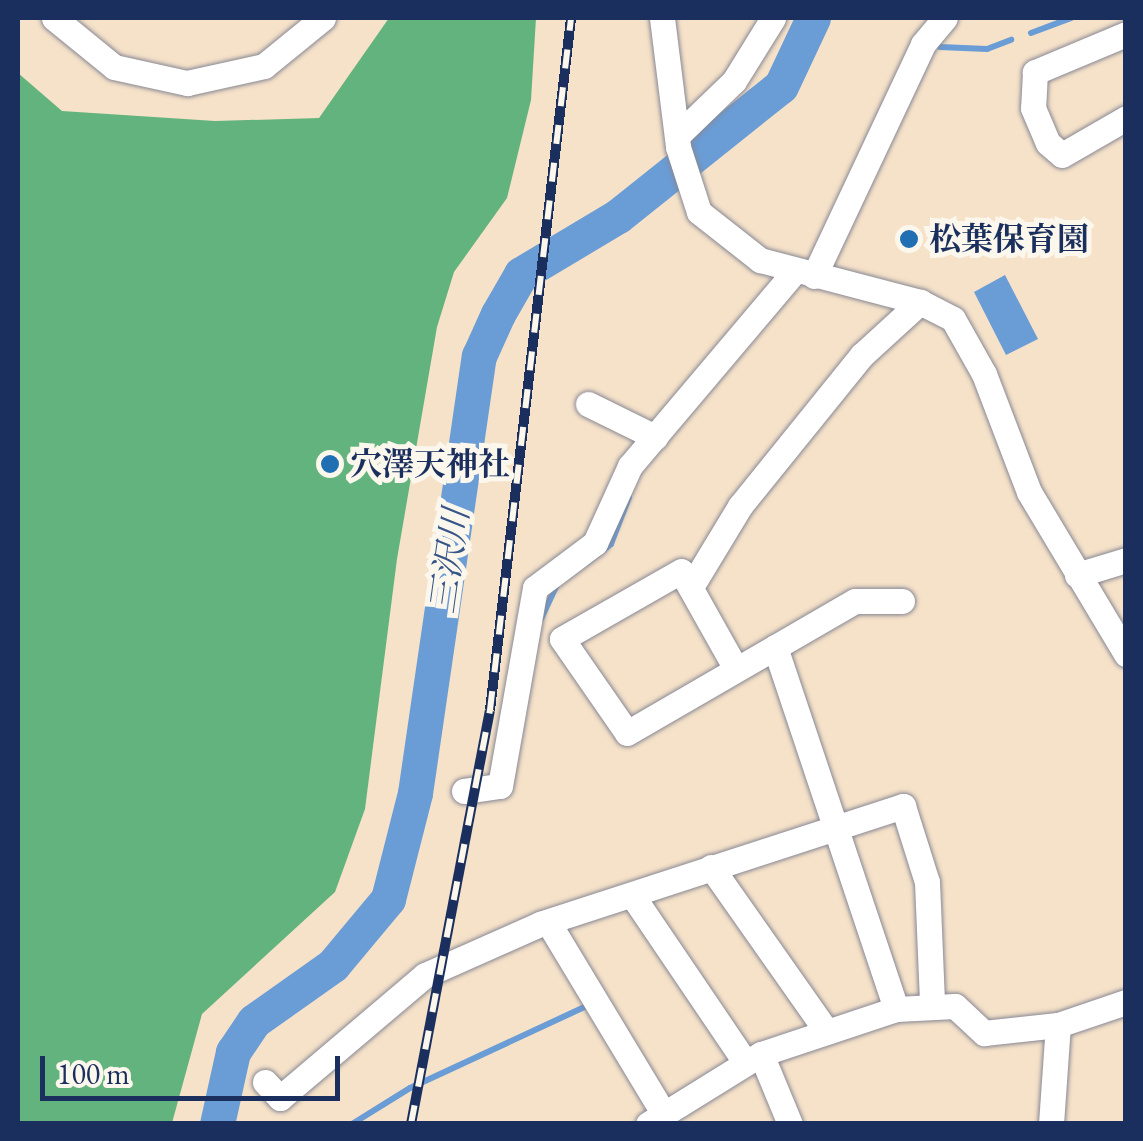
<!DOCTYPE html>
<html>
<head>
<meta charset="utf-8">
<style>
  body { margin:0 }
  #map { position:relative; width:1143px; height:1141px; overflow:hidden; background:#f6e2c9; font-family:"EB Garamond","Noto Serif JP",serif }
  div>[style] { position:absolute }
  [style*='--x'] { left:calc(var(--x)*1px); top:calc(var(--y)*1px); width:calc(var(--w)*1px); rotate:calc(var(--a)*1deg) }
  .forest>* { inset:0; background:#63b37e }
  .water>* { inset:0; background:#6a9cd5 }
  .stream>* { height:6px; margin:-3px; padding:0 3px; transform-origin:3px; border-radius:3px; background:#6a9cd5 }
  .river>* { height:35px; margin:-17.5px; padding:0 17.5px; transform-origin:17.5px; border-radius:17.5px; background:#6a9cd5 }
  .roads { filter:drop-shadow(0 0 2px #888894) drop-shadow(0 0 2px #888894) }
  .minor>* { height:25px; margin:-12.5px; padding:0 12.5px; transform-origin:12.5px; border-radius:12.5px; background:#fff }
  .rail>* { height:10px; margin-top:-5px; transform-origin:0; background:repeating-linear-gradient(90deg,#fbf7ec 0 19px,#1b2f5e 0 38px); box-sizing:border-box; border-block:2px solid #1b2f5e }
  .dots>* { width:28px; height:28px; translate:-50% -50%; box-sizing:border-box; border:5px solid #fbf7ec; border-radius:50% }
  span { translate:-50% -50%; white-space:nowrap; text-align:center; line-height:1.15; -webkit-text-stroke:10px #fbf7ec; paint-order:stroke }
  .poi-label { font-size:32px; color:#1b2f5e; font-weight:700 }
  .left { translate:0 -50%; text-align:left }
  .water-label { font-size:35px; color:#375588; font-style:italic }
  .frame { position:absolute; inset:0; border:20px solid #1b2f5e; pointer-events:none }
  .scale { position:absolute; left:40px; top:1056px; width:300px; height:45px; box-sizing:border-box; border:5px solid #1b2f5e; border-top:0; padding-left:12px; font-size:30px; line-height:35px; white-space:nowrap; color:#1b2f5e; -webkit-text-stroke:8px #fbf7ec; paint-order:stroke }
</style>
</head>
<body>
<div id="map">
  <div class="forest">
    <i style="clip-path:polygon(389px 18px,536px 18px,531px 100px,507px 198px,454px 272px,437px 327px,397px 559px,365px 809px,335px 892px,202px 1014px,172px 1123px,18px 1123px,18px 73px,62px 111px,215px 121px,319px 118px)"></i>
  </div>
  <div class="water">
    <i style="clip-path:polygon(1005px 275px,1038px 339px,1006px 355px,974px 292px)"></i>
  </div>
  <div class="stream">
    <i style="--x:1031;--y:33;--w:43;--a:-20.6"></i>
    <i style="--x:940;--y:47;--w:47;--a:2.4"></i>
    <i style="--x:987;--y:49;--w:26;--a:-21"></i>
    <i style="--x:586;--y:563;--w:31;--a:-37"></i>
    <i style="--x:611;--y:544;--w:50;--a:-69"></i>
    <i style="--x:541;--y:619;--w:38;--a:-65"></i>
    <i style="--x:352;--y:1124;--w:68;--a:-31.8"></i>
    <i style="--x:410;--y:1088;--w:197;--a:-24.9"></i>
  </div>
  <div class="river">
    <i style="--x:217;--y:1124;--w:74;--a:-77.5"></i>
    <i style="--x:233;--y:1052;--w:37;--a:-56"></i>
    <i style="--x:254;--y:1021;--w:97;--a:-35.3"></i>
    <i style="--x:333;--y:965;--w:86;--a:-50.2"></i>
    <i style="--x:388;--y:899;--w:109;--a:-75.7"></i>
    <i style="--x:415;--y:793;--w:442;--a:-81.7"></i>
    <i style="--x:479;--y:356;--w:46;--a:-65.7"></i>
    <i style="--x:498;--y:314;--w:46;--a:-60.1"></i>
    <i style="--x:521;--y:274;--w:113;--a:-30.9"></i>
    <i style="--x:618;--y:216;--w:208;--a:-38.6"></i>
    <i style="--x:781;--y:86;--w:75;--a:-64.8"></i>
  </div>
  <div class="roads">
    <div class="minor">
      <i style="--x:54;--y:18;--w:77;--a:39.2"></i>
      <i style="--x:114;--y:67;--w:75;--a:12.4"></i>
      <i style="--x:187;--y:83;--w:79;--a:-12.4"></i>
      <i style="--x:264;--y:66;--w:76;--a:-39.1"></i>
      <i style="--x:662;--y:18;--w:130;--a:82.9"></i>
      <i style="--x:678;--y:147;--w:68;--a:72.1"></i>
      <i style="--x:699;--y:212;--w:78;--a:38.2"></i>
      <i style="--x:760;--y:260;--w:165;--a:14.7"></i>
      <i style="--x:920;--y:302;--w:37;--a:27"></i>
      <i style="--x:953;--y:319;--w:63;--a:60.6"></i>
      <i style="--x:984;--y:374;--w:126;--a:69.1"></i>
      <i style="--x:1029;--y:492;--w:189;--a:59.1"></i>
      <i style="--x:1126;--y:34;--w:99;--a:157.3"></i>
      <i style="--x:1035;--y:72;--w:36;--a:93"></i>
      <i style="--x:1033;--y:108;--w:38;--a:67"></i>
      <i style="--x:1048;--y:143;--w:18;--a:41"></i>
      <i style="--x:1062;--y:155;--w:74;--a:-30"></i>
      <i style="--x:677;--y:136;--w:79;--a:-44"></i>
      <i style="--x:734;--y:81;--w:74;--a:-58.2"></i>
      <i style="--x:814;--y:276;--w:256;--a:-64.8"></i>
      <i style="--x:923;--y:44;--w:34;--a:-50"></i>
      <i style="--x:588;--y:404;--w:75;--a:26.2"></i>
      <i style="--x:1077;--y:575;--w:51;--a:-17"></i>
      <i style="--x:691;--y:587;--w:95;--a:-58.8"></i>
      <i style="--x:740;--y:506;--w:194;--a:-51.1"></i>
      <i style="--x:862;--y:355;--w:79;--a:-42.4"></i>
      <i style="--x:775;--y:647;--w:382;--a:71.5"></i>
      <i style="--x:736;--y:669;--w:112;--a:-119.3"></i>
      <i style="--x:681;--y:571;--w:137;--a:150.3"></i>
      <i style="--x:562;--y:639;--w:114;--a:55.3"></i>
      <i style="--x:627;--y:733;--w:263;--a:-30.1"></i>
      <i style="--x:855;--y:601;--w:47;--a:0"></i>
      <i style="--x:464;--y:791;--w:36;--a:-8"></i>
      <i style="--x:500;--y:786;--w:201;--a:-80"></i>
      <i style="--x:535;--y:588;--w:75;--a:-36.9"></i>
      <i style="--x:595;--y:543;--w:85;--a:-65.6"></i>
      <i style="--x:630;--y:466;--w:254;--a:-49.8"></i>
      <i style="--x:711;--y:867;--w:197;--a:54.9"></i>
      <i style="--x:632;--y:895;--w:202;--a:55.9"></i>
      <i style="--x:548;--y:922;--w:223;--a:58.9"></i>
      <i style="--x:761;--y:1054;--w:76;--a:67.5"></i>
      <i style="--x:265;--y:1082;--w:22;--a:47"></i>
      <i style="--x:280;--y:1098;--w:190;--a:-40.3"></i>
      <i style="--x:425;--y:975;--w:126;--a:-23.9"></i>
      <i style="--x:540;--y:924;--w:382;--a:-18"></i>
      <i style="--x:903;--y:806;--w:80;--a:72.5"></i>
      <i style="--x:927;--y:882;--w:120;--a:87.6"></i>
      <i style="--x:648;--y:1124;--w:133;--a:-31.8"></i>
      <i style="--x:761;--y:1054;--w:142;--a:-18.4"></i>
      <i style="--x:896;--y:1009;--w:59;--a:-2.9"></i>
      <i style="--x:955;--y:1006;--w:40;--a:43"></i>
      <i style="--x:984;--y:1033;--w:74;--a:-6.2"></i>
      <i style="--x:1058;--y:1025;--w:72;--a:-18.7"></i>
      <i style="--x:1051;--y:1124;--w:99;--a:-86"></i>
    </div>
  </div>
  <div class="rail">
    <i style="--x:411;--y:1124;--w:421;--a:-79.2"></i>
    <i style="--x:490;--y:710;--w:697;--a:-83.32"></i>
  </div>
  <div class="dots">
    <i style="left:909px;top:239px;background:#1f6fb2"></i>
    <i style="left:330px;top:464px;background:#1f6fb2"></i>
  </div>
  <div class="poi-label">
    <span class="left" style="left:929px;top:239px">松葉保育園</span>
    <span class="left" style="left:350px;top:464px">穴澤天神社</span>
  </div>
  <div class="water-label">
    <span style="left:449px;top:561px;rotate:-82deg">三沢川</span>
  </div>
  <div class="frame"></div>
  <div class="scale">100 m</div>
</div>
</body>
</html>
